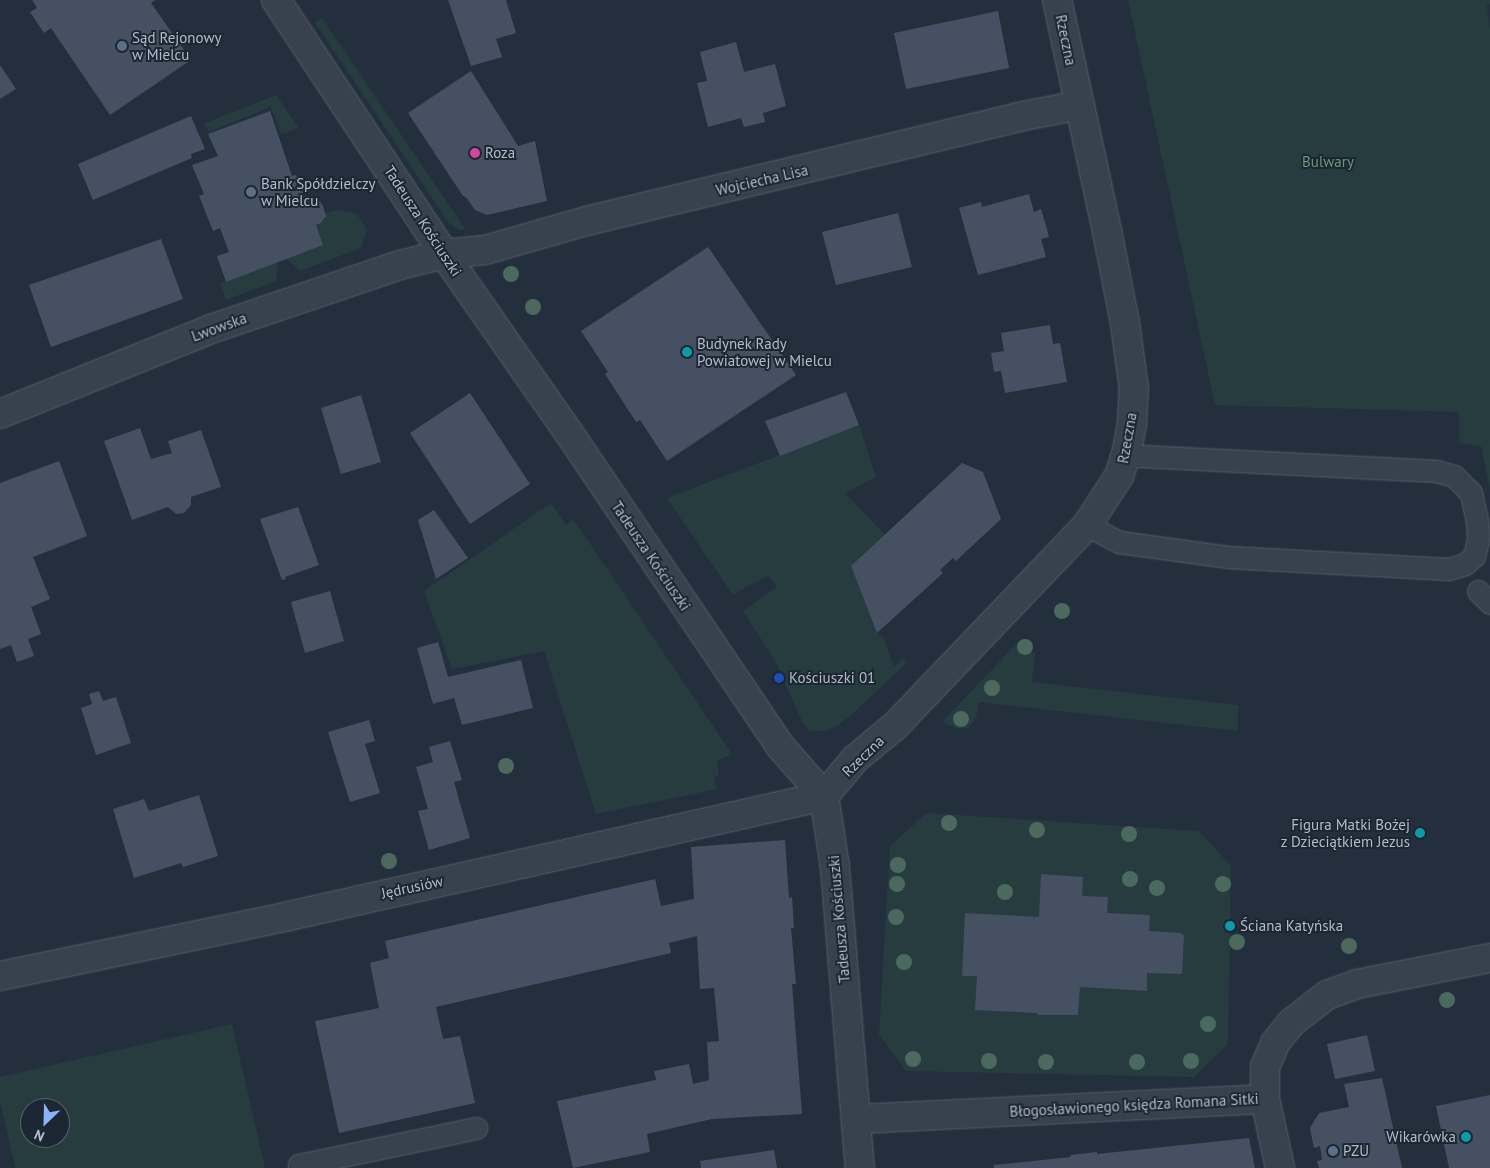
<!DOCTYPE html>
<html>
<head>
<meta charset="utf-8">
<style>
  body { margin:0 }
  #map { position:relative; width:1490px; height:1168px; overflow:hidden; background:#242f3e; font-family:"PT Sans",sans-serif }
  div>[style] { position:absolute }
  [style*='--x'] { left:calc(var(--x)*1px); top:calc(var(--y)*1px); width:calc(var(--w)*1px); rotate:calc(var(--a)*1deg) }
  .green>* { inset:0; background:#263c3f }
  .building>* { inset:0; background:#455162 }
  .roads { filter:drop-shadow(0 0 1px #565f6c) drop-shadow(0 0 1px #565f6c) }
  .service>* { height:21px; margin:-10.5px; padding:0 10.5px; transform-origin:10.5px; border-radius:10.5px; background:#38414e }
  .minor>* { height:28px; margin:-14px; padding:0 14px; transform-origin:14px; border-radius:14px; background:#38414e }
  .trees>* { width:16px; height:16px; margin:-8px; border-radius:50%; background:#4b6a5d }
  .dots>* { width:14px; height:14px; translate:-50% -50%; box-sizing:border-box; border:2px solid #1d2633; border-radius:50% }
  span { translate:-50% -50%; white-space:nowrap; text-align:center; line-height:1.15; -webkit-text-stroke:4px #1d2633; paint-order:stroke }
  .poi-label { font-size:15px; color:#b4bcc9 }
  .left { translate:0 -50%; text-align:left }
  .right { translate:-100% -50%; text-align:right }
  .street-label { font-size:15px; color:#b4bcc9 }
  .park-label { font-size:15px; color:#6b9a76 }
  .north { position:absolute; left:20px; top:1098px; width:50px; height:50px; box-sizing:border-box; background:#1d2633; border:1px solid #59626f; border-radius:50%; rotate:204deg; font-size:14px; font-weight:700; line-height:20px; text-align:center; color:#b4bcc9 }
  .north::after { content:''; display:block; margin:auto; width:18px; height:22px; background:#8ab4f8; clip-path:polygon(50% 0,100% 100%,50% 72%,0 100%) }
</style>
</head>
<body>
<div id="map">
  <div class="green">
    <i style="clip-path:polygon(1128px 0,1490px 0,1490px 5px,1486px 2px,1490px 28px,1490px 489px,1481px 446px,1459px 443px,1459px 412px,1215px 405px)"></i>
    <i style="clip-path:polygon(322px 18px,466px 230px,456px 229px,449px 223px,315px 23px)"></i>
    <i style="clip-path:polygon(276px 95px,299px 128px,281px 134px,271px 107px,208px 132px,205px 123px)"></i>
    <i style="clip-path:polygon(338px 210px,356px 213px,367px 229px,361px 248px,300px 271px,286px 258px,323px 245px,316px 225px,324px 220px,325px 213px)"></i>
    <i style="clip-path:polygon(278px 261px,276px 281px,226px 300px,220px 284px)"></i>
    <i style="clip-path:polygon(859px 425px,876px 477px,845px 493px,885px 535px,851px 566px,877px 633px,883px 636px,894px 667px,902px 659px,908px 662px,852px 714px,836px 727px,825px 731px,810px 731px,803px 723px,775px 661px,743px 611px,777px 587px,768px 575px,733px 595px,667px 498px)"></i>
    <i style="clip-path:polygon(551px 503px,566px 524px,574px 520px,732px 754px,717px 761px,719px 775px,716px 775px,714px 781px,717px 789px,596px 814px,544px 651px,452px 669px,424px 591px)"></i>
    <i style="clip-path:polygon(1016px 644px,1024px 645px,1035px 654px,1032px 682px,1238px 705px,1238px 731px,979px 702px,976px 718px,968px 728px,958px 729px,945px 724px,944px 720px)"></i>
    <i style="clip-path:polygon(927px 813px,1199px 831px,1231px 866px,1228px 1044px,1194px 1077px,906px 1071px,879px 1035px,890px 846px)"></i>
    <i style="clip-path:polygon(evenodd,232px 1024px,265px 1168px,15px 1168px,0 1101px,0 1077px,232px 1024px,30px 1108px,60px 1108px,60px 1138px,30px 1138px,30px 1108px)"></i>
  </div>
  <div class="building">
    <i style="clip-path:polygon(32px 0,155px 0,151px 3px,191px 60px,110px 115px,51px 28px,44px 33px,30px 12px,37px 8px)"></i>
    <i style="clip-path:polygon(448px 0,506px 0,516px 33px,496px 39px,502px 57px,471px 66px)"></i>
    <i style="clip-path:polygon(998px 11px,1009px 68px,906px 89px,894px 33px)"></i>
    <i style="clip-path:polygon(736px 42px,744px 72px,775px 64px,786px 106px,763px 113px,765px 122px,744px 127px,741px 118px,708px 127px,697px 83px,707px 81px,700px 52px)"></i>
    <i style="clip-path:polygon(0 65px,16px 89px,0 99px)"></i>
    <i style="clip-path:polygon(471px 71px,518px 146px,535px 141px,547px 201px,487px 215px,475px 210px,466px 197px,463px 196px,408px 113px)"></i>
    <i style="clip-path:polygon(270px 111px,292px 176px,296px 175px,305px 198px,317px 198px,323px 206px,326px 216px,321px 223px,316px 225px,323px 245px,226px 282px,217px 256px,229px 252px,220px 228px,213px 231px,199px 196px,204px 194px,192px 165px,218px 156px,208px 134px)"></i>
    <i style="clip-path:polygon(191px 116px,205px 149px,191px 154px,192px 158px,93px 200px,78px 164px)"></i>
    <i style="clip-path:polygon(1029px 194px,1034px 212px,1041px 209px,1047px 229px,1049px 237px,1041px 239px,1046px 257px,978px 275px,959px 208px,981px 202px,982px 207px)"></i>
    <i style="clip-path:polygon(898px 213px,912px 267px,836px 285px,822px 232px)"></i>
    <i style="clip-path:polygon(161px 239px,183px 299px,51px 347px,29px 285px)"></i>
    <i style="clip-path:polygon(708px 247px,796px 375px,667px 461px,640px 420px,636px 422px,605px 374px,608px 372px,581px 331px)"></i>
    <i style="clip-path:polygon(1050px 325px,1053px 344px,1060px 343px,1067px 382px,1005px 393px,1001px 371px,994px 372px,991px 353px,1004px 351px,1001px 333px)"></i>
    <i style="clip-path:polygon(846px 392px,859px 425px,780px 456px,765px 421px)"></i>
    <i style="clip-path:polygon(470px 393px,530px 484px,470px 524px,410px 433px)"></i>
    <i style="clip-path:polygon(361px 395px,381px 462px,341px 474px,321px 408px)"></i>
    <i style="clip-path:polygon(140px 428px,151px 459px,172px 453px,168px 441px,201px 430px,221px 487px,191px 497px,191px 505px,184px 513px,176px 514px,168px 507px,132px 520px,104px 441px)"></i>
    <i style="clip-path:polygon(59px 461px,87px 536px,33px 557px,50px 599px,31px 607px,41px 634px,28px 639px,34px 656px,17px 662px,11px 645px,0 649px,0 483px)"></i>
    <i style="clip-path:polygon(962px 463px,983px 472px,1001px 519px,956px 561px,953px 558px,940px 570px,943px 573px,877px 633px,851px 566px)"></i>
    <i style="clip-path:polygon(298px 507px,319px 565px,285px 577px,286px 579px,282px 580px,260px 519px)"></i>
    <i style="clip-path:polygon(434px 510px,468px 558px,436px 579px,418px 520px)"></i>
    <i style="clip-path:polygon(330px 591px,344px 641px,305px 653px,291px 602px)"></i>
    <i style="clip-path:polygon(438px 642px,448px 677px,521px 660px,533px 708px,462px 725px,454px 698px,433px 704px,417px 648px)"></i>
    <i style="clip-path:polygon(99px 691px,103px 701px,116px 697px,131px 743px,96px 755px,81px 708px,92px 704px,89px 694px)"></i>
    <i style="clip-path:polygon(369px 720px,375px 741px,365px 744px,380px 793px,350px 802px,328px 732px)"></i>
    <i style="clip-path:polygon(450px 741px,462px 780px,454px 782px,470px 838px,429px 850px,418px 811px,428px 809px,416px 767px,433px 762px,429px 747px)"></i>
    <i style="clip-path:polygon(199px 795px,218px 856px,183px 867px,181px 863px,134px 878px,113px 809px,144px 799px,149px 811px)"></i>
    <i style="clip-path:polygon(785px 840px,789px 898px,792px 897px,794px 928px,791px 928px,796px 984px,792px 984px,802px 1114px,712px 1119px,647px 1134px,650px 1152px,573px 1168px,557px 1101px,656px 1080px,654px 1071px,689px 1064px,693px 1084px,709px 1080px,707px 1042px,719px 1041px,714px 988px,700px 989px,697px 936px,669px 943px,671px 953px,436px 1007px,443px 1039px,460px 1036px,475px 1103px,339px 1133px,315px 1021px,379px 1008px,370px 963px,389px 958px,385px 941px,655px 879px,661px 906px,694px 899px,691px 847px)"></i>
    <i style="clip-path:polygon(1041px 874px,1083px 877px,1082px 896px,1108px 897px,1107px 913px,1150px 915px,1149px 931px,1181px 933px,1184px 936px,1182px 974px,1147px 973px,1147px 991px,1080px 987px,1078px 1015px,1038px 1015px,1038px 1013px,975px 1010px,977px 976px,962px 976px,965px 913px,1039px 917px)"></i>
    <i style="clip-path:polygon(1367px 1035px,1375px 1071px,1335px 1079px,1327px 1044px)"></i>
    <i style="clip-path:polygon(1382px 1078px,1402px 1168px,1319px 1168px,1317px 1161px,1322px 1160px,1320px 1146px,1314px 1148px,1310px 1128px,1319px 1113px,1349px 1107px,1344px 1084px)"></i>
    <i style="clip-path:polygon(1490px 1095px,1490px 1168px,1449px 1168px,1436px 1106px)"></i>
    <i style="clip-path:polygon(1249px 1138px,1255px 1168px,994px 1168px,994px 1165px,1071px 1157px,1070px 1155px,1097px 1152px,1097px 1154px)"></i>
    <i style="clip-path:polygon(774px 1150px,777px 1168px,701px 1168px,700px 1161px)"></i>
  </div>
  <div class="roads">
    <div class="service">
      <i style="--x:1087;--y:525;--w:36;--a:28"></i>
      <i style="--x:1119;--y:542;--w:110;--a:7.8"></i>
      <i style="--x:1228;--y:557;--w:221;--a:3.1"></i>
      <i style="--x:1449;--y:569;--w:17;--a:-17"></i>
      <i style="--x:1465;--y:564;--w:12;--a:-42"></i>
      <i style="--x:1474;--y:556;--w:16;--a:-76"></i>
      <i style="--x:1478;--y:540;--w:19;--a:-93"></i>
      <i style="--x:1477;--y:521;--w:29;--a:-102"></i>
      <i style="--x:1471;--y:493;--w:24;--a:-135"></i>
      <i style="--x:1454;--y:476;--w:18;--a:-164"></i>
      <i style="--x:1437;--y:471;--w:311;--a:-177.1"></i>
      <i style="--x:1478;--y:591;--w:17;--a:45"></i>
      <i style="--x:299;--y:1168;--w:3;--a:-90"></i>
      <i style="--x:299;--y:1165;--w:181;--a:-11.8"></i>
    </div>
    <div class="minor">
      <i style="--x:276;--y:0;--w:305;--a:56.5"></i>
      <i style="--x:444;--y:254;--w:218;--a:55.1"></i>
      <i style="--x:569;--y:433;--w:377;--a:56"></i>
      <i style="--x:780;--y:746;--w:67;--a:48.7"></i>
      <i style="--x:824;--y:796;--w:72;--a:81.2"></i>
      <i style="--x:835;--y:867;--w:302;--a:85.3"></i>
      <i style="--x:0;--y:414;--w:227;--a:-21.9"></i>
      <i style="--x:211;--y:329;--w:200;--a:-18.7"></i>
      <i style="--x:400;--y:265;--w:45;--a:-14"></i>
      <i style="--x:444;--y:254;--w:41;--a:-5.6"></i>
      <i style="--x:485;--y:250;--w:105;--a:-16"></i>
      <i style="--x:586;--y:221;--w:444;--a:-13.5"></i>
      <i style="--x:1018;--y:117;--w:63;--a:-11"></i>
      <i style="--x:0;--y:976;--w:295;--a:-11.7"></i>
      <i style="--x:289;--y:916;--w:548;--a:-12.64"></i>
      <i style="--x:824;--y:796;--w:48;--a:-50"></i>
      <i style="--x:855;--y:759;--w:52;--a:-39.5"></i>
      <i style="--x:895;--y:726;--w:278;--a:-46.3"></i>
      <i style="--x:1087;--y:525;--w:59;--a:-56.9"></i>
      <i style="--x:1119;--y:476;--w:22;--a:-72"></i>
      <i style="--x:1126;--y:455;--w:33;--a:-79"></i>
      <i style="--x:1132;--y:423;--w:34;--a:-87"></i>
      <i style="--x:1134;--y:389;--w:67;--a:-97.8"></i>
      <i style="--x:1125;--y:323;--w:94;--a:-101.1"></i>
      <i style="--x:1107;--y:231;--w:236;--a:-102.2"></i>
      <i style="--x:1265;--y:1099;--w:71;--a:77.7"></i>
      <i style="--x:857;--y:1119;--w:408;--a:-2.8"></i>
      <i style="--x:1265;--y:1099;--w:32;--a:-90"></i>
      <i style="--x:1265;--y:1067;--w:26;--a:-67"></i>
      <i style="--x:1275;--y:1043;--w:26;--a:-51"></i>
      <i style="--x:1291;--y:1023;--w:46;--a:-37.9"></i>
      <i style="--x:1327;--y:995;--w:32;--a:-20"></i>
      <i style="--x:1357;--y:984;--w:136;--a:-11.1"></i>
    </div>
  </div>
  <div class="trees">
    <i style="left:511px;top:274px"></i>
    <i style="left:533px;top:307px"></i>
    <i style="left:1062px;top:611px"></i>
    <i style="left:1025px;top:647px"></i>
    <i style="left:992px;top:688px"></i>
    <i style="left:961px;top:719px"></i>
    <i style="left:506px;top:766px"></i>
    <i style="left:949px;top:823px"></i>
    <i style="left:1037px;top:830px"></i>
    <i style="left:1129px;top:834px"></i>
    <i style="left:389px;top:861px"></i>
    <i style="left:898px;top:865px"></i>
    <i style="left:1130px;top:879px"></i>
    <i style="left:897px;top:884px"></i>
    <i style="left:1223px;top:884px"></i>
    <i style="left:1157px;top:888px"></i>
    <i style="left:1005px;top:892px"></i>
    <i style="left:896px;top:917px"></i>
    <i style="left:1237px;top:942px"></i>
    <i style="left:1349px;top:946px"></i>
    <i style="left:904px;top:962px"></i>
    <i style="left:1447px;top:1000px"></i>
    <i style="left:1208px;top:1024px"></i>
    <i style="left:913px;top:1059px"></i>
    <i style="left:989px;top:1061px"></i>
    <i style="left:1191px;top:1061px"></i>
    <i style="left:1046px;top:1062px"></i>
    <i style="left:1137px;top:1062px"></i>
  </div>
  <div class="dots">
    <i style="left:122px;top:46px;background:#5c6f8a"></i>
    <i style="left:475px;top:153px;background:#d1479c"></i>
    <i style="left:251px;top:192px;background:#5c6f8a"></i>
    <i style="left:687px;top:352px;background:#0f9aa8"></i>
    <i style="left:779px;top:678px;background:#1a4fb4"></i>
    <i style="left:1420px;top:833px;background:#0f9aa8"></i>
    <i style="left:1230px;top:926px;background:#0f9aa8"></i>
    <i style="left:1466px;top:1137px;background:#0f9aa8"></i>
    <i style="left:1333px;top:1151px;background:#5c6f8a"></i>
  </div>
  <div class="poi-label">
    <span class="left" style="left:132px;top:46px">Sąd Rejonowy<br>w Mielcu</span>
    <span class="left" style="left:485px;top:153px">Roza</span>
    <span class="left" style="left:261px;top:192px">Bank Spółdzielczy<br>w Mielcu</span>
    <span class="left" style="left:697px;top:352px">Budynek Rady<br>Powiatowej w Mielcu</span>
    <span class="left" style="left:789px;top:678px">Kościuszki 01</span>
    <span class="right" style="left:1410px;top:833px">Figura Matki Bożej<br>z Dzieciątkiem Jezus</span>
    <span class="left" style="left:1240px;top:926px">Ściana Katyńska</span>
    <span class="right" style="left:1456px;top:1137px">Wikarówka</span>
    <span class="left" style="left:1343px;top:1151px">PZU</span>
  </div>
  <div class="street-label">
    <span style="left:1066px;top:40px;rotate:78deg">Rzeczna</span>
    <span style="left:762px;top:180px;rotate:-13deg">Wojciecha Lisa</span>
    <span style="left:423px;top:221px;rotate:57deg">Tadeusza Kościuszki</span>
    <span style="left:219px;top:327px;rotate:-20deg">Lwowska</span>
    <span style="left:1127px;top:438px;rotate:-80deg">Rzeczna</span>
    <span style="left:651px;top:556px;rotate:56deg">Tadeusza Kościuszki</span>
    <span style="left:863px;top:756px;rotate:-44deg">Rzeczna</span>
    <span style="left:412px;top:887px;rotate:-12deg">Jędrusiów</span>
    <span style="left:839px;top:919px;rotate:-95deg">Tadeusza Kościuszki</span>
    <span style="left:1134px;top:1105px;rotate:-3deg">Błogosławionego księdza Romana Sitki</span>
  </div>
  <div class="park-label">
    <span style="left:1328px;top:162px">Bulwary</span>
  </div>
  <div class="north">N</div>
</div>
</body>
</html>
